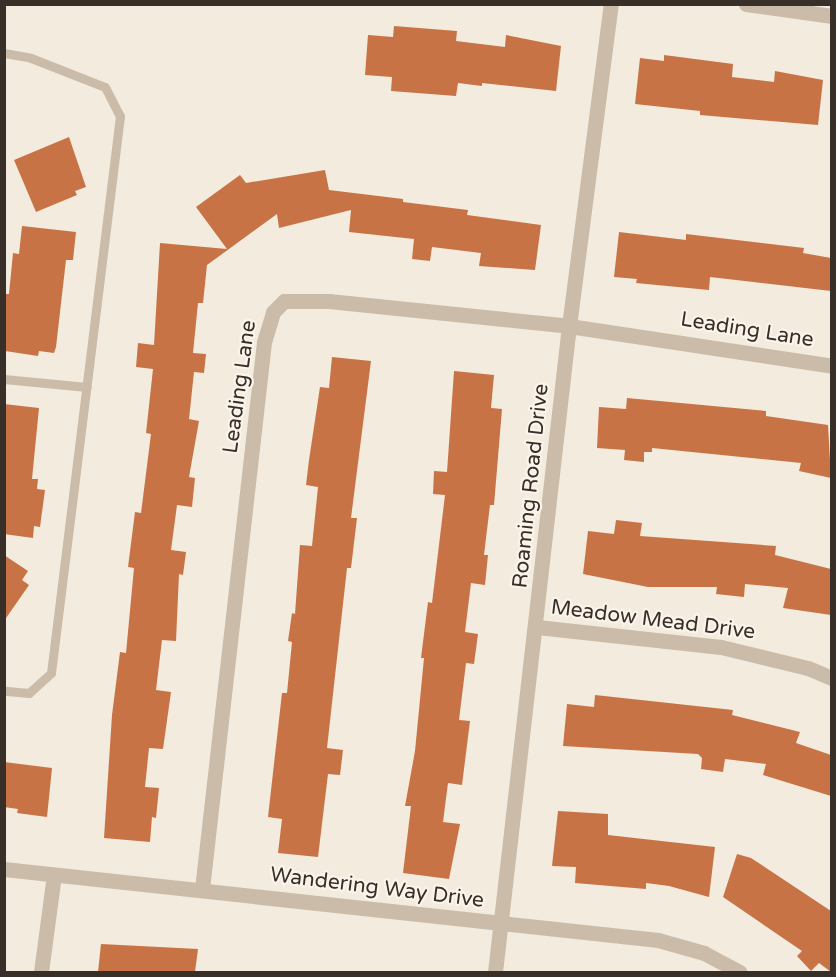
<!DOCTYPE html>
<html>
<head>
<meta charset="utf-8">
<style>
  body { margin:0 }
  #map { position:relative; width:836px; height:977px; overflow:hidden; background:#f3ebdd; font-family:"Varela Round",sans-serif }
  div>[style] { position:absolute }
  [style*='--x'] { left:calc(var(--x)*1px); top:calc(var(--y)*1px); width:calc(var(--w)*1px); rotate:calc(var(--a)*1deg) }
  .building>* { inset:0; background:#c87346 }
  .lane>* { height:9px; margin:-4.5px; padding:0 4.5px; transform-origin:4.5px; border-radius:4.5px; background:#cbbca9 }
  .street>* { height:15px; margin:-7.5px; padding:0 7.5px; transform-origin:7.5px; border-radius:7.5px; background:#cbbca9 }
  span { translate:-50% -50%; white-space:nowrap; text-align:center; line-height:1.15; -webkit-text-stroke:4.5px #faf4ea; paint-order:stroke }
  .street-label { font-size:21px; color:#382f29 }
  .frame { position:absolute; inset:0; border:6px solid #382f29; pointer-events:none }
</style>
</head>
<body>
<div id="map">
  <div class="building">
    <i style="clip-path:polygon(394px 26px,457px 31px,456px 41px,505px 47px,506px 35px,561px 46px,556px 91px,482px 83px,482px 86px,458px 83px,456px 96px,391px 91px,392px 77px,365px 75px,368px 35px,393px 37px)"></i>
    <i style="clip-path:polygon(664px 55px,733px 64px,732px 77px,774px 82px,775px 71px,823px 80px,818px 125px,700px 115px,700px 111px,635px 104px,640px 58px,664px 61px)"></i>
    <i style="clip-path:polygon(69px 137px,86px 187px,75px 191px,77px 195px,36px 212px,14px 160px)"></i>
    <i style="clip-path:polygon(325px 170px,329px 190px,403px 199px,403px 202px,468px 210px,467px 215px,541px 225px,535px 270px,479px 266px,481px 253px,432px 247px,430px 261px,412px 259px,414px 239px,349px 232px,351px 210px,279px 228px,277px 214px,207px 265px,203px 303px,198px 303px,193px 353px,206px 354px,204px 373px,194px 372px,189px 419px,199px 421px,189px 477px,195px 478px,192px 507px,177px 505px,171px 550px,186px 552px,183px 575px,179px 574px,176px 641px,162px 640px,156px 690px,171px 692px,163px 749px,149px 748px,145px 787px,159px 788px,156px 818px,152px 817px,150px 842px,104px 838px,112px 715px,120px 652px,126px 653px,134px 568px,128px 567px,135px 512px,141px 513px,151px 434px,146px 433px,153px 369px,136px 367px,138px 343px,154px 345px,160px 243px,227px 249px,196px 207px,240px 175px,246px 183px)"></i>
    <i style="clip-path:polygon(22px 226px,76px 232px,73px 260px,66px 260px,56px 347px,54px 353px,39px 351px,38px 356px,5px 351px,5px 294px,9px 294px,13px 253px,19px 254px)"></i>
    <i style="clip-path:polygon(619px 232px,686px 240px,686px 234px,804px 248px,803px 253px,831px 258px,831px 291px,710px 277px,709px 290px,636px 283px,637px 279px,614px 277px)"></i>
    <i style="clip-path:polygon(332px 357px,371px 361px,351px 518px,357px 518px,351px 568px,347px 568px,327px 748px,343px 750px,340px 775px,328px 774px,318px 857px,278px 853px,282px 819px,268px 817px,282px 693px,287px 693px,292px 642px,288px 641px,292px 613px,295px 614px,300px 545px,312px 546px,318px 487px,306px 485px,309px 460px,320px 387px,329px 388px)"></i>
    <i style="clip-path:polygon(454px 371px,494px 375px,491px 408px,502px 409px,494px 505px,490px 505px,484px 555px,488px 555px,485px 585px,471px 583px,465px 632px,478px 634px,474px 664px,466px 663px,459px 720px,470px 721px,462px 785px,448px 783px,443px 822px,460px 824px,449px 879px,403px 873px,411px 806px,405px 806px,415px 751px,424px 658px,421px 658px,428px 602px,432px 603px,445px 495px,433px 494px,434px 471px,447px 472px)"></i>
    <i style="clip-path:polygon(627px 398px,766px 411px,766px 416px,828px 425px,831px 478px,799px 471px,801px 463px,652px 448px,652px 452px,644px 452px,644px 462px,624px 460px,625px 450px,597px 448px,599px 407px,626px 409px)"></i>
    <i style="clip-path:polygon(4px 404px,39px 408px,32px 479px,38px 479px,37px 489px,45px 490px,40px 527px,34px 526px,33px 538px,4px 534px)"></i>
    <i style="clip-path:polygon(616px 520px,642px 523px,640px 536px,776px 546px,775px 555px,831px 569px,831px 615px,783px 608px,788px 588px,745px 584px,744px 597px,716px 594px,717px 587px,648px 587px,583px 574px,588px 531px,614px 534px)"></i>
    <i style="clip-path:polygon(4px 555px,28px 571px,22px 580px,29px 585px,4px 621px)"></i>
    <i style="clip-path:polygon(595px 695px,733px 710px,732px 715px,800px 732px,796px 743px,831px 755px,831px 796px,763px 775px,766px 764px,725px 759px,723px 772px,701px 769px,702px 758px,698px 754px,563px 746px,567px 704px,594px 707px)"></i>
    <i style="clip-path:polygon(4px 762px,52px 768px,47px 817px,17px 813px,18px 809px,4px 807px)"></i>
    <i style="clip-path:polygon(558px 811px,608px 814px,608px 835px,715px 847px,709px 897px,669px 886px,646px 883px,646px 889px,575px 883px,576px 867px,552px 866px)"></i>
    <i style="clip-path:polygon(737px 854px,751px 858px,831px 911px,831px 972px,819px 963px,811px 971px,797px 956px,802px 951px,723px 897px)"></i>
    <i style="clip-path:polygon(101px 944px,198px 949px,195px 972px,98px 972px)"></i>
  </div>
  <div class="lane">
    <i style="--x:4;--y:53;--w:27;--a:10"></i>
    <i style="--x:31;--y:58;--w:79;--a:21.4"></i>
    <i style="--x:105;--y:87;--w:33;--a:63"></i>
    <i style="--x:120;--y:116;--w:561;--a:97.06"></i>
    <i style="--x:51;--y:673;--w:30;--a:138"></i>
    <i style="--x:29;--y:693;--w:25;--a:-175"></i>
    <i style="--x:4;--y:379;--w:83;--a:5.5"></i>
  </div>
  <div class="street">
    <i style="--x:746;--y:4;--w:87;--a:7.9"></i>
    <i style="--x:537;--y:627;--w:185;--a:6.2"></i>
    <i style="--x:721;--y:647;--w:89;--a:13.6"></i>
    <i style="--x:808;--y:668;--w:26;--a:23"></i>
    <i style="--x:4;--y:869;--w:658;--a:6.2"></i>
    <i style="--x:658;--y:940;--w:48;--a:15.8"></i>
    <i style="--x:704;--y:953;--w:40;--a:28"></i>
    <i style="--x:202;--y:889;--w:551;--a:-83.53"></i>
    <i style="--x:264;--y:342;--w:31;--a:-73"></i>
    <i style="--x:273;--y:312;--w:16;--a:-45"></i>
    <i style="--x:284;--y:301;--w:45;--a:0"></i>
    <i style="--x:329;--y:301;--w:241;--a:5.9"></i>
    <i style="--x:569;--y:326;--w:266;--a:8.6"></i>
    <i style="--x:41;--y:972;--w:98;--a:-82.4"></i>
    <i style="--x:495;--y:972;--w:650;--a:-83.47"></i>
    <i style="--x:569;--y:326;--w:325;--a:-82.6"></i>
  </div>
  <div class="street-label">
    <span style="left:747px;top:330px;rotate:9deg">Leading Lane</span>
    <span style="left:240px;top:387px;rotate:-82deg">Leading Lane</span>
    <span style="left:531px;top:486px;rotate:-84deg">Roaming Road Drive</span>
    <span style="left:653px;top:620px;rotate:7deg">Meadow Mead Drive</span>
    <span style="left:377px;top:888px;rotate:7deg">Wandering Way Drive</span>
  </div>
  <div class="frame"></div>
</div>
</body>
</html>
